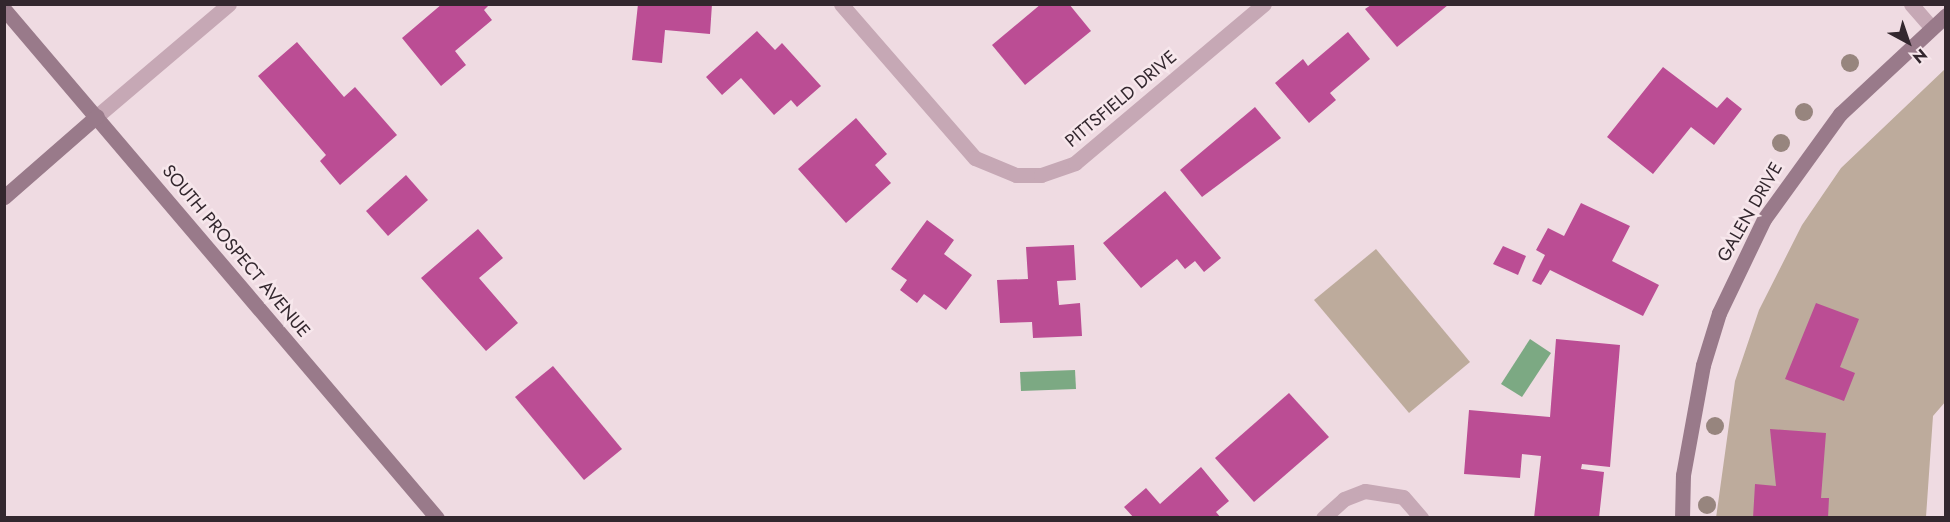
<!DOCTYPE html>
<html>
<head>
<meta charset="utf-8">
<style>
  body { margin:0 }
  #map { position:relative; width:1950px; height:522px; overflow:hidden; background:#efdbe2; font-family:Jost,sans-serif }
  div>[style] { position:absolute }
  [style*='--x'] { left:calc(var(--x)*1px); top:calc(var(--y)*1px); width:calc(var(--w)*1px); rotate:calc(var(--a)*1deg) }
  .green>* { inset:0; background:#bdab9c }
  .water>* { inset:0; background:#7ca983 }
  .building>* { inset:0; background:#bb4d94 }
  .street>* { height:15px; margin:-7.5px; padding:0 7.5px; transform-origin:7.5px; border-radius:7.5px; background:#c6a8b5 }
  .secondary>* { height:15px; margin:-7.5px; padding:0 7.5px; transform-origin:7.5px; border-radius:7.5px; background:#997a8a }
  .trees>* { width:18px; height:18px; margin:-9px; border-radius:50%; background:#97857e }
  span { translate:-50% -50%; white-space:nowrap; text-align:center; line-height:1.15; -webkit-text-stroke:5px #f7e7ec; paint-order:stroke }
  .street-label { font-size:18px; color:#33272e }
  .frame { position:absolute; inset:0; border:6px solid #33272e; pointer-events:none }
  .north { position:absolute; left:1878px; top:12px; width:60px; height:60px; -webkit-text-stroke:4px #f7e7ec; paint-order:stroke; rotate:140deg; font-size:16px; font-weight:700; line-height:24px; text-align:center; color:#33272e }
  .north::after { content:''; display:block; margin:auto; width:21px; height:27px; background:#33272e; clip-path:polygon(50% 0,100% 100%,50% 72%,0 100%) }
</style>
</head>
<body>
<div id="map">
  <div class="green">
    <i style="clip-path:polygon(1945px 69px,1946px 401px,1933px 416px,1926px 517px,1716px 518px,1735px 381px,1759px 310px,1802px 225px,1841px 168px)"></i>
    <i style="clip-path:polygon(1376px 249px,1470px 362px,1409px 413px,1314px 300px)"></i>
  </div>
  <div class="water">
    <i style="clip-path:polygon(1530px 339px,1551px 353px,1522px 397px,1501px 384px)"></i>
    <i style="clip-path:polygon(1075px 370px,1076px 389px,1021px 391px,1020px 372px)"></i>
  </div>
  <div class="building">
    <i style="clip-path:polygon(442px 4px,490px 4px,484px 10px,492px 20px,455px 51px,466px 65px,441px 86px,402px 38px)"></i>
    <i style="clip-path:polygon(638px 4px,712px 4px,710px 34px,665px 30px,662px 63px,632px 60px)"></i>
    <i style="clip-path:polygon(1041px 4px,1069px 4px,1091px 31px,1025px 85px,992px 45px)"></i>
    <i style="clip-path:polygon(1371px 5px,1448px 5px,1397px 47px,1365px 9px)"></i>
    <i style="clip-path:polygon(757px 31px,775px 50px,782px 43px,821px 86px,797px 107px,791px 100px,774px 115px,741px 78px,722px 95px,706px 77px)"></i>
    <i style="clip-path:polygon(1348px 32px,1370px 59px,1330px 93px,1336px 100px,1309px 123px,1275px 83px,1303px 59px,1308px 66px)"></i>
    <i style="clip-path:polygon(297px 42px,344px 97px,355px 87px,397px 135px,340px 185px,320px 161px,326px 155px,258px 76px)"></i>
    <i style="clip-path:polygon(1663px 67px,1717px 108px,1727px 97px,1742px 109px,1714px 145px,1691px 127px,1653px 174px,1607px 137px)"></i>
    <i style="clip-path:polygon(1255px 107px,1281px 138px,1202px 197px,1180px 170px)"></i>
    <i style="clip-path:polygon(856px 118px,887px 154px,875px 165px,891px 183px,846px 223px,798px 169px)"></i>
    <i style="clip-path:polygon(406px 175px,428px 200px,388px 236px,366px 211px)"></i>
    <i style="clip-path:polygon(1165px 191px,1221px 258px,1204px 272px,1195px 261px,1185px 269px,1177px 259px,1141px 288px,1103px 243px)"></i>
    <i style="clip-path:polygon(1581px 203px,1630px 226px,1612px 261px,1659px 285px,1643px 316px,1550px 270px,1541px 285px,1532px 281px,1545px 255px,1536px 250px,1548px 228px,1564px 236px)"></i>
    <i style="clip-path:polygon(927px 220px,954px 240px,944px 254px,972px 275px,946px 310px,924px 294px,917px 303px,900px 290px,907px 280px,891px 269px)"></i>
    <i style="clip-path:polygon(478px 229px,503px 258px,479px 278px,518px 323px,486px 351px,421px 278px)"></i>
    <i style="clip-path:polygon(1074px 245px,1076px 280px,1057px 281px,1059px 305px,1080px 303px,1082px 336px,1033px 338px,1032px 322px,1000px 323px,997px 280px,1028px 279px,1026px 247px)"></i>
    <i style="clip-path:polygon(1503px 246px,1526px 256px,1518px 275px,1493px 264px)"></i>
    <i style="clip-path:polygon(1816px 303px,1859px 319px,1840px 367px,1855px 373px,1844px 401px,1785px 379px)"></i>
    <i style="clip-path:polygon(1556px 339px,1620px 345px,1610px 467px,1582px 464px,1581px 469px,1604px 472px,1599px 518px,1534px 518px,1541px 456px,1522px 454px,1520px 478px,1464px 474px,1469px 410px,1550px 417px)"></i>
    <i style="clip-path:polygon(553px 366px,622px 449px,584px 480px,515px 397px)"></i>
    <i style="clip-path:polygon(1289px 393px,1329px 437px,1254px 502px,1215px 458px)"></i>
    <i style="clip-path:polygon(1770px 429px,1826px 433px,1821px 498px,1829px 498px,1828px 518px,1753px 518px,1755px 484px,1776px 486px)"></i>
    <i style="clip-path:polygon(1201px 467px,1229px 501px,1216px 512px,1221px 518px,1134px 518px,1124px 507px,1146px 488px,1160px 504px)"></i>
  </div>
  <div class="street">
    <i style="--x:841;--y:4;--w:204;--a:49"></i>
    <i style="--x:975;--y:158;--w:44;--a:22.5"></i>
    <i style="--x:1016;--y:175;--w:25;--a:0"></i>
    <i style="--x:1041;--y:175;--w:36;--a:-19"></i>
    <i style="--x:1075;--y:163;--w:247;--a:-40.1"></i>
    <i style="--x:1911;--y:4;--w:28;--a:49"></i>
    <i style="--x:97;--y:116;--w:173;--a:-40.3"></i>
    <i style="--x:1323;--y:518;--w:28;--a:-42"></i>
    <i style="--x:1344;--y:499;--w:22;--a:-21"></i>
    <i style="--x:1365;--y:491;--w:38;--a:9"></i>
    <i style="--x:1403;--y:497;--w:28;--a:49"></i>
  </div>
  <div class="secondary">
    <i style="--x:4;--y:9;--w:668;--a:49.61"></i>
    <i style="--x:4;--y:197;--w:123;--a:-41.1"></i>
    <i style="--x:1682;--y:518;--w:43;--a:-88.7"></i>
    <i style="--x:1683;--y:475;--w:112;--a:-79.7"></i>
    <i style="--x:1703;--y:365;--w:54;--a:-72.9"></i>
    <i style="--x:1719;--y:313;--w:104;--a:-64.4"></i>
    <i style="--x:1764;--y:219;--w:130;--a:-54.1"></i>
    <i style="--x:1840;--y:114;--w:145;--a:-43"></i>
  </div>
  <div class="trees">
    <i style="left:1850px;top:63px"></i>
    <i style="left:1804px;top:112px"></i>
    <i style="left:1781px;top:143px"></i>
    <i style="left:1715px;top:426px"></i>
    <i style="left:1707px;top:505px"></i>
  </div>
  <div class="street-label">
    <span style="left:1121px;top:99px;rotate:-40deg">PITTSFIELD DRIVE</span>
    <span style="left:1750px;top:212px;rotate:-60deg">GALEN DRIVE</span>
    <span style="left:236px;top:251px;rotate:50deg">SOUTH PROSPECT AVENUE</span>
  </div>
  <div class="frame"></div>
  <div class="north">N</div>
</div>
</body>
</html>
